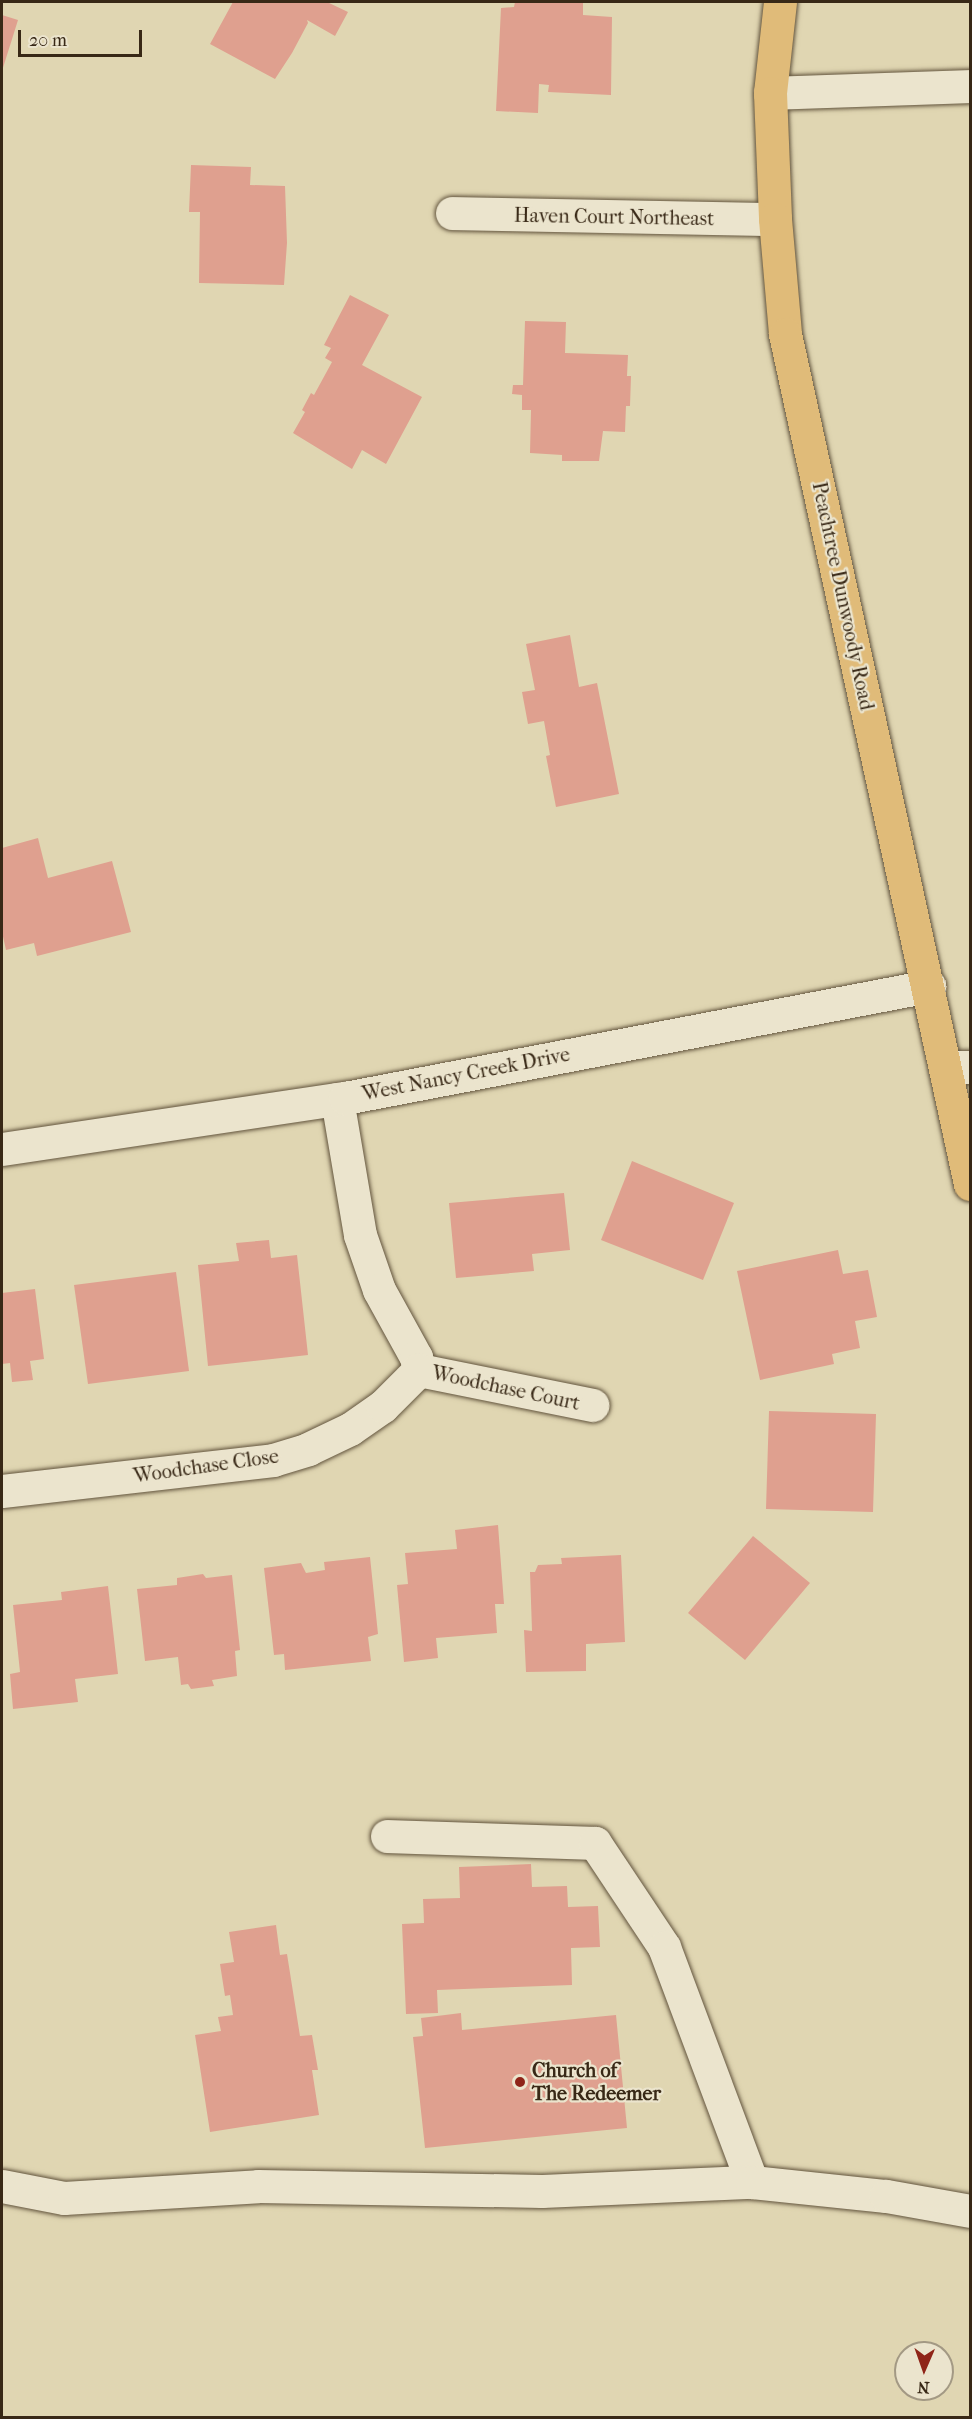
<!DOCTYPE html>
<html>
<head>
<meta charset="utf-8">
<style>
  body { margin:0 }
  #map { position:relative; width:972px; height:2419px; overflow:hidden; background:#e0d6b2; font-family:"IM FELL French Canon",serif }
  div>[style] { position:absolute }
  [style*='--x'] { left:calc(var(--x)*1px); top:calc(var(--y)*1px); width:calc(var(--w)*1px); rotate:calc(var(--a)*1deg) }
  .building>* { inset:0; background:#dfa08f }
  .roads { filter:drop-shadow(0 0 2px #62543d) drop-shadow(0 0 2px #62543d) }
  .minor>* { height:33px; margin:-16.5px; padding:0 16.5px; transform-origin:16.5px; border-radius:16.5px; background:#ebe4cd }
  .major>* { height:33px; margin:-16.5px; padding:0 16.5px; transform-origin:16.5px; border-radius:16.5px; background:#e0bb79 }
  .dots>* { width:16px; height:16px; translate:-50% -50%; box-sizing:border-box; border:3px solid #ebe4cd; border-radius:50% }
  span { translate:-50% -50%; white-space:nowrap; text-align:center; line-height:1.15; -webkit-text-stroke:4.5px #ebe4cd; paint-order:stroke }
  .street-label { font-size:20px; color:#382816 }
  .poi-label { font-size:20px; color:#382816; font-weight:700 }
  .left { translate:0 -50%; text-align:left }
  .frame { position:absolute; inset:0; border:3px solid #382816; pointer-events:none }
  .north { position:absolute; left:894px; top:2341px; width:60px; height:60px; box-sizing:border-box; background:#ebe4cd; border:2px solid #a39984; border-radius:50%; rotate:182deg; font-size:16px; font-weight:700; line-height:24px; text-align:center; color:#382816 }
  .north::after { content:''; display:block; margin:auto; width:21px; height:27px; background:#8f2418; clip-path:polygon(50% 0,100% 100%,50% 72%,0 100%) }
  .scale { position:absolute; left:18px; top:30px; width:124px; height:27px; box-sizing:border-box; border:3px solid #382816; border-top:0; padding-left:8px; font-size:18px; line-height:21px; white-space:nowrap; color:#382816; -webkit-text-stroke:4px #ebe4cd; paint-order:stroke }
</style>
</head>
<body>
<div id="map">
  <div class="building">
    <i style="clip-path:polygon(233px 2px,327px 2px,348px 12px,335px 36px,307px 20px,308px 23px,292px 53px,275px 79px,210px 44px)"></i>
    <i style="clip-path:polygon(515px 2px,583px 2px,583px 15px,612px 17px,611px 95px,548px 92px,549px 85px,539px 84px,538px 113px,496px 111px,501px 8px,514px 7px)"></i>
    <i style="clip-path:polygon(2px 15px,18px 20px,2px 71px)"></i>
    <i style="clip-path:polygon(191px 165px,251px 167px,250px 185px,285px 186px,287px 243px,284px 285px,199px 283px,200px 212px,189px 212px)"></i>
    <i style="clip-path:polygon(350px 295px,389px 315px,362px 365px,422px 397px,386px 464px,362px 450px,352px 469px,293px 433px,305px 412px,302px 410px,311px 393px,314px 395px,332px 362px,325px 358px,331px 348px,324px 345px)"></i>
    <i style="clip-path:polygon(525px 321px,566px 322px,565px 353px,628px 355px,627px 376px,631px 376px,630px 406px,626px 406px,625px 432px,603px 431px,599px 461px,562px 461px,562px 455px,530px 453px,531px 410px,522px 410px,522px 395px,512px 394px,513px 385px,523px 385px)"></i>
    <i style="clip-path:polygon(570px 635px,579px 687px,597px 683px,619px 794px,556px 807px,546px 756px,550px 755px,544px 721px,528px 724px,522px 692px,535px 690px,526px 644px)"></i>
    <i style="clip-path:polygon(38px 838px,48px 878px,112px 861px,131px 932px,37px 956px,34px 943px,6px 950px,2px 932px,2px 848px)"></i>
    <i style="clip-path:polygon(632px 1161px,734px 1203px,703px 1280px,601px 1240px)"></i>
    <i style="clip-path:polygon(564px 1193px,570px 1250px,532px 1254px,534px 1271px,456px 1278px,449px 1203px)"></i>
    <i style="clip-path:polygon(269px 1240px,271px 1258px,297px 1255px,308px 1355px,208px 1366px,198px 1265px,239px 1261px,236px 1243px)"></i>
    <i style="clip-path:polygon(838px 1250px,843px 1274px,868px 1270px,877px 1317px,855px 1321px,860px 1348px,832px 1354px,834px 1364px,760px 1380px,737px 1271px)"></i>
    <i style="clip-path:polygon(176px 1272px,189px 1371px,88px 1384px,74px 1285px)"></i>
    <i style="clip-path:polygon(35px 1289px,44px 1359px,30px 1361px,33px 1380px,12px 1382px,10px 1363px,2px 1364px,2px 1293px)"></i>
    <i style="clip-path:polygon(769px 1411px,876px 1414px,873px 1512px,766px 1509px)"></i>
    <i style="clip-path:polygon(498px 1525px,504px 1604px,495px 1604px,497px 1633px,436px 1638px,438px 1658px,404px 1662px,397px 1585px,408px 1584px,405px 1553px,457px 1549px,455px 1530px)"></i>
    <i style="clip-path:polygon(753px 1536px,810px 1583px,745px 1660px,688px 1613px)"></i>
    <i style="clip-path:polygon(621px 1555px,625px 1642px,586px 1644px,586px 1671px,526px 1672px,524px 1630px,532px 1631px,530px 1572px,535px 1572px,538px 1565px,562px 1564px,561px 1558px)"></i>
    <i style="clip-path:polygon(370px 1557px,378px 1634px,368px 1637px,371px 1661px,285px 1670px,284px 1654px,274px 1655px,264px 1568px,301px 1563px,306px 1573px,325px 1570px,324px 1562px)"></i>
    <i style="clip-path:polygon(203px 1574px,206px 1578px,232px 1575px,240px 1650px,235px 1651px,237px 1676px,212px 1680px,214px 1686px,191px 1689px,188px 1684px,181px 1685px,178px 1657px,145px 1661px,137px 1589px,177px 1585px,177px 1578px)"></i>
    <i style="clip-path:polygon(108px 1586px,118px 1674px,75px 1679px,78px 1702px,13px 1709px,10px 1674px,20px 1672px,13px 1605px,62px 1600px,61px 1592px)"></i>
    <i style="clip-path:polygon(531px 1864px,532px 1887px,567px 1886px,568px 1907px,598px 1906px,600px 1947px,571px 1948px,572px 1985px,437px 1990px,438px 2013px,406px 2014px,402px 1924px,424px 1923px,423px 1899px,460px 1898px,459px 1867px)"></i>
    <i style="clip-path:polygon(276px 1925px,280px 1955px,287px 1954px,300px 2036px,312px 2035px,318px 2070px,312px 2070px,319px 2115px,210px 2132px,195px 2035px,221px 2031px,218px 2017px,233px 2015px,230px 1995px,225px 1996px,220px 1964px,234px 1962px,229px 1932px)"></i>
    <i style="clip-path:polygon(461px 2013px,462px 2030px,616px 2015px,627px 2128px,425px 2148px,413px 2037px,423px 2036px,421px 2018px)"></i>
  </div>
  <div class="roads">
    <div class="minor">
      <i style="--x:770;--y:93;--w:200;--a:-2"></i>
      <i style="--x:452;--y:213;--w:323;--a:1.1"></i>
      <i style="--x:946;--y:1067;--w:24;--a:0"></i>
      <i style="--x:337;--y:1099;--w:138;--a:80.4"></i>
      <i style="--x:360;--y:1235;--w:58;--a:70.9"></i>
      <i style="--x:379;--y:1290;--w:77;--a:61.1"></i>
      <i style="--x:416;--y:1357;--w:13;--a:77"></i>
      <i style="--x:2;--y:1149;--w:347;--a:-8.5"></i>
      <i style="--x:345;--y:1098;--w:595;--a:-10.86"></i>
      <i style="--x:419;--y:1370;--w:177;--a:11.4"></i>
      <i style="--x:2;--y:1491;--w:273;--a:-6.5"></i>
      <i style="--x:273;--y:1460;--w:37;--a:-17"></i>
      <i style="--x:308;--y:1449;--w:47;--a:-25.5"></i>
      <i style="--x:350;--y:1429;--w:40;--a:-34.9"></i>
      <i style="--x:383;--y:1406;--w:51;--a:-45"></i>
      <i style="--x:387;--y:1836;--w:208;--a:1.9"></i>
      <i style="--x:595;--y:1843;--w:125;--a:56.4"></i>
      <i style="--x:664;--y:1947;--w:251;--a:69.5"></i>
      <i style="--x:2;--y:2186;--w:63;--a:11"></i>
      <i style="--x:64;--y:2198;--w:194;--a:-3.5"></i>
      <i style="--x:258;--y:2186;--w:284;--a:1"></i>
      <i style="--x:542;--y:2191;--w:210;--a:-2.5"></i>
      <i style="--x:752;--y:2182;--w:135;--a:6"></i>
      <i style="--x:886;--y:2196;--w:85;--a:10.1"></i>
    </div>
    <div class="major">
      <i style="--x:780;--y:2;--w:92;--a:96.3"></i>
      <i style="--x:770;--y:93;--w:126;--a:87.7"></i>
      <i style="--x:775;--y:219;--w:115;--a:85"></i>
      <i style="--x:785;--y:334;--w:870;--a:77.72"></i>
    </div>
  </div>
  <div class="dots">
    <i style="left:520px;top:2082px;background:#8f2418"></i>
  </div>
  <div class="street-label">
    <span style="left:614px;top:217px;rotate:1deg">Haven Court Northeast</span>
    <span style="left:843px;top:596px;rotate:78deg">Peachtree Dunwoody Road</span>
    <span style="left:466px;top:1074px;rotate:-11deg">West Nancy Creek Drive</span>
    <span style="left:506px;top:1388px;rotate:12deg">Woodchase Court</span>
    <span style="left:206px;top:1466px;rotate:-8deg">Woodchase Close</span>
  </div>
  <div class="poi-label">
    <span class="left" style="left:532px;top:2082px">Church of<br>The Redeemer</span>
  </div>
  <div class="frame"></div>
  <div class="north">N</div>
  <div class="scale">20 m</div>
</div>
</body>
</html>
